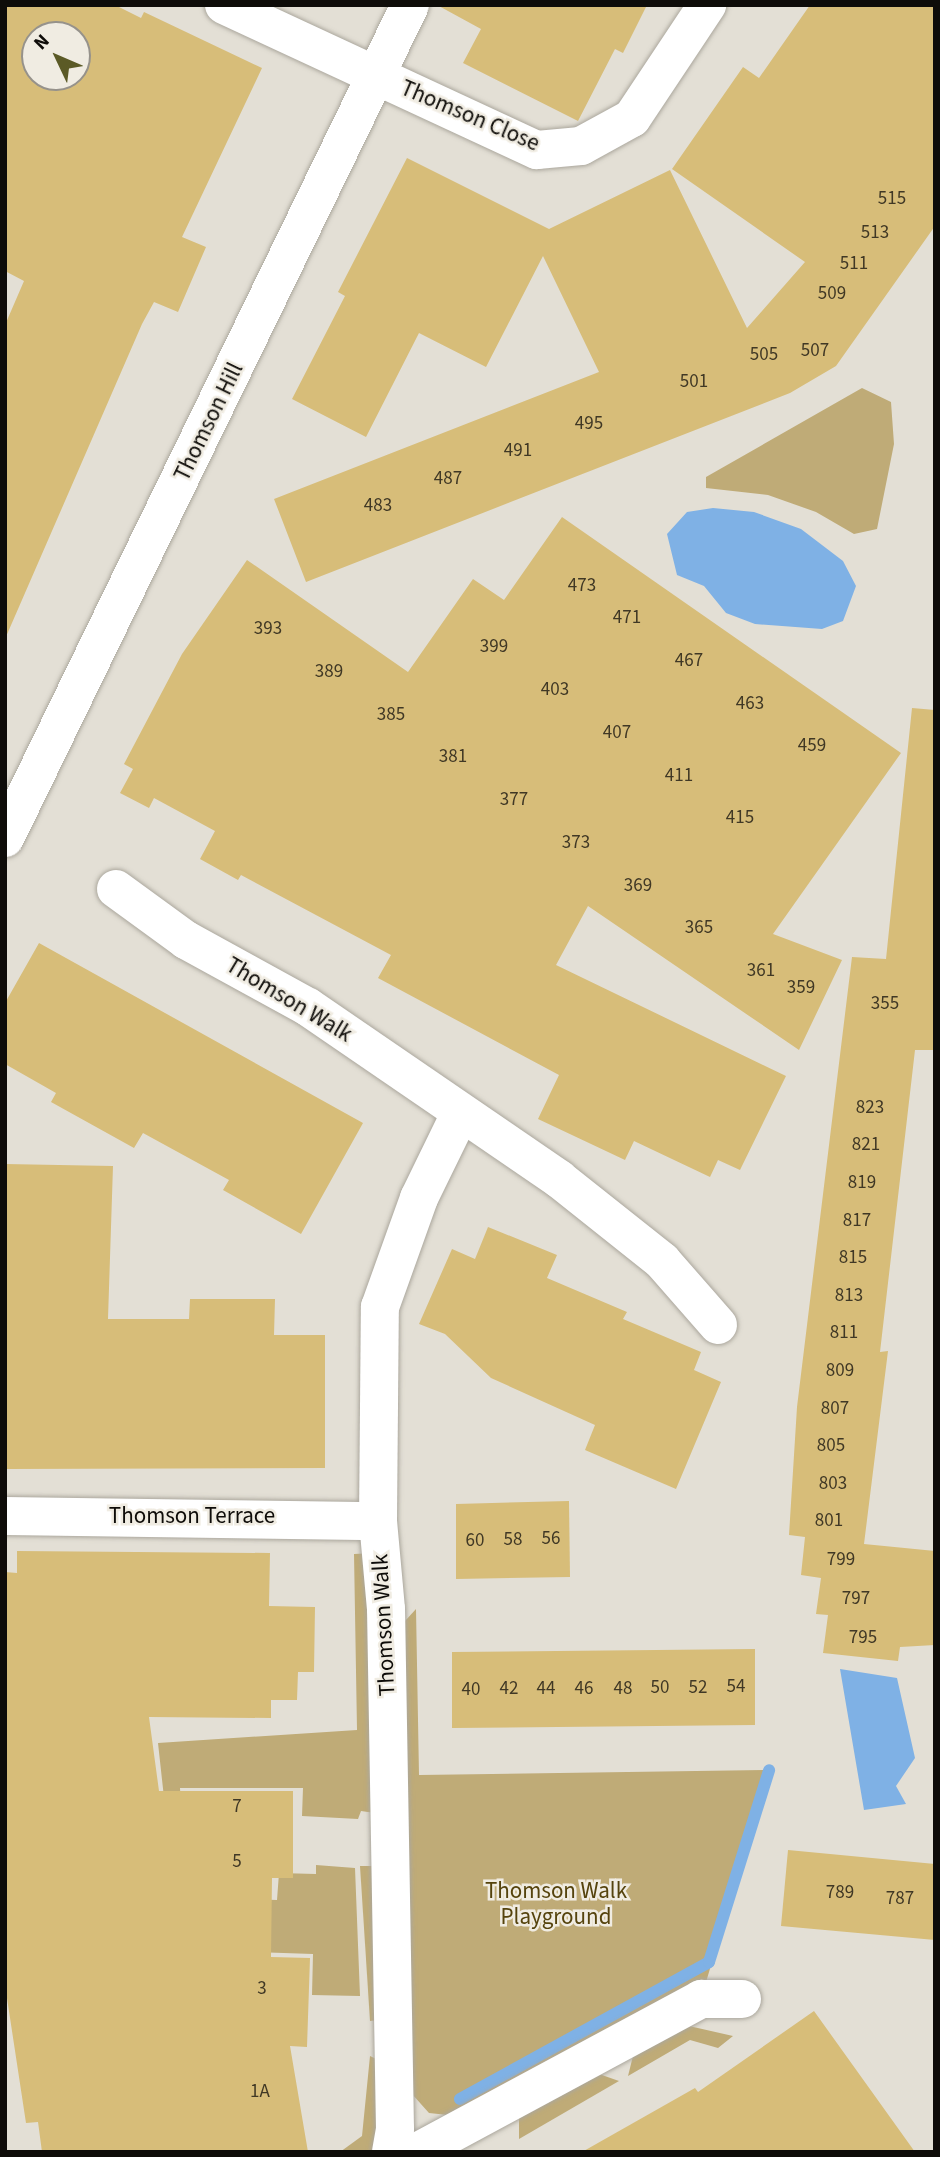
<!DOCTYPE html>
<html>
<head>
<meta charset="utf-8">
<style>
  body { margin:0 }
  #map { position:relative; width:940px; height:2157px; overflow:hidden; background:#e3dfd5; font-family:"Source Sans 3",sans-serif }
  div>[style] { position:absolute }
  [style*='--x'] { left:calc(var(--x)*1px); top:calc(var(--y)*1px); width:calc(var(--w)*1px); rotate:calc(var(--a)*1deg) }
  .green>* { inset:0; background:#bfab77 }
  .water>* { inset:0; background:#7fb1e5 }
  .stream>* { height:12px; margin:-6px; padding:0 6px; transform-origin:6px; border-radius:6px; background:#7fb1e5 }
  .building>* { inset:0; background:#d7bd79 }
  .roads { filter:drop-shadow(0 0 2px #aba79d) drop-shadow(0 0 2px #aba79d) }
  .minor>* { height:38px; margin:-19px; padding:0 19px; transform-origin:19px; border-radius:19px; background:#fff }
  span { translate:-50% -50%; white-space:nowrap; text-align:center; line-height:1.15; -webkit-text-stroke:5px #f0ece2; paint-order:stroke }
  .number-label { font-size:19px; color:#403825 }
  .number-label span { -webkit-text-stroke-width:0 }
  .street-label { font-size:23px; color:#0e0c09 }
  .park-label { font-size:23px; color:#55430d }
  .frame { position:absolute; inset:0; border:7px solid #0e0c09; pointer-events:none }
  .north { position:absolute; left:21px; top:21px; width:70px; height:70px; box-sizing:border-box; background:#f0ece2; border:2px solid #96928b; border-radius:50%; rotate:314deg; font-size:19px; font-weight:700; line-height:28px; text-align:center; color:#0e0c09 }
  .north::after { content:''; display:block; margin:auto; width:24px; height:32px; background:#5b5a26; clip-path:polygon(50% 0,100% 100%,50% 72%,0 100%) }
</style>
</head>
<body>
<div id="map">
  <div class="green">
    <i style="clip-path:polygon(862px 388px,891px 402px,894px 444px,877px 529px,854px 534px,816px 512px,768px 495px,706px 488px,706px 477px)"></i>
    <i style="clip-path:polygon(374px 1553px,375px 1813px,361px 1811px,358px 1819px,302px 1816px,303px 1788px,180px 1788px,186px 1897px,277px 1900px,279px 1873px,316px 1874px,316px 1865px,355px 1868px,360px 1996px,312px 1995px,313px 1954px,227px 1951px,175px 1898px,158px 1743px,357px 1730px,354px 1554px)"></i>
    <i style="clip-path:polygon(416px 1609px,419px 1775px,769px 1770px,701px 1999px,448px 2115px,429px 2113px,412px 2094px,395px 1632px)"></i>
    <i style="clip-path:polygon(360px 1866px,392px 1866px,387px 2019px,370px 2021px)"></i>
    <i style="clip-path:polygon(689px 2026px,733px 2036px,718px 2048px,690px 2040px,628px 2076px,633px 2056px)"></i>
    <i style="clip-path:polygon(370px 2056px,391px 2066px,380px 2141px,370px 2152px,340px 2152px,362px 2136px)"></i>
    <i style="clip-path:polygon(599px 2074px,619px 2081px,519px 2139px,519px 2116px)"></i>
  </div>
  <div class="water">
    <i style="clip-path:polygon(713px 508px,754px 512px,801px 529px,843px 561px,856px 586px,843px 621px,822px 629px,755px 624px,726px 613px,704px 586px,677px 575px,667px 534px,687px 512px)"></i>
    <i style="clip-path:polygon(840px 1669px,897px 1678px,915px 1758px,896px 1786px,906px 1804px,864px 1810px)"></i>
  </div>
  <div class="stream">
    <i style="--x:460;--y:2099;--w:284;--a:-28.8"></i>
    <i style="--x:709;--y:1962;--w:201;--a:-72.6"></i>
  </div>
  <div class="building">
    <i style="clip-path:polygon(evenodd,5px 5px,115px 5px,141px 18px,144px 12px,262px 68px,182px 237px,206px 247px,178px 312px,154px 302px,142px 324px,5px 639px,5px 325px,24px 281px,5px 271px,5px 5px,35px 35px,77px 35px,77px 77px,35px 77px,35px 35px)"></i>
    <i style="clip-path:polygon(437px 5px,647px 5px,623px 53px,615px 49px,578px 121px,463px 63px,481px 29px)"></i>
    <i style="clip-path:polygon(810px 5px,935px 5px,935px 226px,836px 366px,790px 393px,306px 582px,274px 499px,599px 372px,543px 256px,486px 367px,419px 333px,366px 437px,292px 399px,345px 296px,338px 292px,407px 158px,549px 229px,670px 170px,747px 328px,805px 262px,672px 169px,743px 67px,759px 78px)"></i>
    <i style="clip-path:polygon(562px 517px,901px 753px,773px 934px,842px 960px,799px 1050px,588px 906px,556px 965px,786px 1076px,740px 1170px,718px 1160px,710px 1177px,634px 1141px,625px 1160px,538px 1119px,559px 1075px,378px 978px,391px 955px,241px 875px,238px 880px,200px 859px,215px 831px,154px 798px,149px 808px,120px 793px,133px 769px,124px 764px,182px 654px,247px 560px,408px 672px,473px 579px,504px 600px)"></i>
    <i style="clip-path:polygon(912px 708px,935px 710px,935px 1050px,915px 1050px,880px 1352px,888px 1351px,864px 1544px,935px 1551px,935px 1645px,900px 1647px,898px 1661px,823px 1653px,828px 1615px,816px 1614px,821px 1578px,801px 1575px,805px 1537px,789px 1535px,797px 1407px,852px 957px,886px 959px)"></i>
    <i style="clip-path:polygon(39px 943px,363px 1123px,301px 1234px,223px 1190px,229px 1180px,143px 1133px,134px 1148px,51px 1102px,56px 1093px,5px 1064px,5px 1003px)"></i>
    <i style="clip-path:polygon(5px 1164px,113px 1166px,108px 1319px,189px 1319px,190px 1299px,275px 1299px,274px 1335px,325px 1335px,325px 1468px,5px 1469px)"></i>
    <i style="clip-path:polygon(488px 1227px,557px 1255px,547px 1278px,627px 1312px,623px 1319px,701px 1352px,694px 1370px,721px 1382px,676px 1489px,585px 1450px,595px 1425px,491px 1378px,445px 1334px,419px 1324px,452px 1249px,475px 1259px)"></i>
    <i style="clip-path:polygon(569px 1501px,570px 1577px,456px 1579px,456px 1504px)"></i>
    <i style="clip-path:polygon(17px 1551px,270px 1553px,269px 1606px,315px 1607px,314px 1672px,298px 1672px,297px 1700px,271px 1700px,271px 1718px,149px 1717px,159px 1791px,293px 1791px,293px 1878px,272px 1878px,271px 1957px,310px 1958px,307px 2047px,290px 2046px,308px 2152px,42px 2152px,38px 2122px,26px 2123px,5px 1985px,5px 1572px,17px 1573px)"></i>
    <i style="clip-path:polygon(755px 1649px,755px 1725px,452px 1728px,452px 1652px)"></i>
    <i style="clip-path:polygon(788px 1850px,935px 1864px,935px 1940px,781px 1926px)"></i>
    <i style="clip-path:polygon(814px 2011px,915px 2152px,582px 2152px,695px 2088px,698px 2092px)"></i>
  </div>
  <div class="roads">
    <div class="minor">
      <i style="--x:224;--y:5;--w:345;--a:24.9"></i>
      <i style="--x:537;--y:150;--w:44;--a:-5.2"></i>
      <i style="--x:581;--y:146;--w:58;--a:-28.8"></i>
      <i style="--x:632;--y:118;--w:136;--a:-56.4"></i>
      <i style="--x:5;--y:838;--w:926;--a:-64.07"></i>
      <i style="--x:116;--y:889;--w:87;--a:36.1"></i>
      <i style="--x:186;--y:940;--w:139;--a:28.8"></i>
      <i style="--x:308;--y:1007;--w:304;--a:34.4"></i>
      <i style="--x:559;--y:1179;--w:132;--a:38.5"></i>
      <i style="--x:662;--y:1261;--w:85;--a:48.8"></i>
      <i style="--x:5;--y:1516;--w:373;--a:0.8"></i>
      <i style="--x:391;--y:2152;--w:23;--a:-80"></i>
      <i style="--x:395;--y:2129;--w:520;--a:-90.99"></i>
      <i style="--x:386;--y:1609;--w:88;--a:-95.2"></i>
      <i style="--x:378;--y:1521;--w:214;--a:-89.5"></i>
      <i style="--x:380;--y:1307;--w:116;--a:-70.3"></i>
      <i style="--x:419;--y:1198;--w:93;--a:-64"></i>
      <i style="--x:417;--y:2152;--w:323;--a:-28.3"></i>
      <i style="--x:701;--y:1999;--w:41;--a:0"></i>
    </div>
  </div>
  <div class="number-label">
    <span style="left:892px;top:199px">515</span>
    <span style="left:875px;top:233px">513</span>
    <span style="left:854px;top:264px">511</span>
    <span style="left:832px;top:294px">509</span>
    <span style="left:815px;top:351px">507</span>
    <span style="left:764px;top:355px">505</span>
    <span style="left:694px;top:382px">501</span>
    <span style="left:589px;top:424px">495</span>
    <span style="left:518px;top:451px">491</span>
    <span style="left:448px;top:479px">487</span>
    <span style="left:378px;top:506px">483</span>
    <span style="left:582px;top:586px">473</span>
    <span style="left:627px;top:618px">471</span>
    <span style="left:268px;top:629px">393</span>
    <span style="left:494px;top:647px">399</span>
    <span style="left:689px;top:661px">467</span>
    <span style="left:329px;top:672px">389</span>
    <span style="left:555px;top:690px">403</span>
    <span style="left:750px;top:704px">463</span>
    <span style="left:391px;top:715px">385</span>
    <span style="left:617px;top:733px">407</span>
    <span style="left:812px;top:746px">459</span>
    <span style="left:453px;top:757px">381</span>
    <span style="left:679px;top:776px">411</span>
    <span style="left:514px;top:800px">377</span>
    <span style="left:740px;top:818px">415</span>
    <span style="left:576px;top:843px">373</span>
    <span style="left:638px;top:886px">369</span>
    <span style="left:699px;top:928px">365</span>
    <span style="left:761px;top:971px">361</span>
    <span style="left:801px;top:988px">359</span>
    <span style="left:885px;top:1004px">355</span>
    <span style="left:870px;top:1108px">823</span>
    <span style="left:866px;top:1145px">821</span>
    <span style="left:862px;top:1183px">819</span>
    <span style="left:857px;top:1221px">817</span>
    <span style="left:853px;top:1258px">815</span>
    <span style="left:849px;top:1296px">813</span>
    <span style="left:844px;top:1333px">811</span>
    <span style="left:840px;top:1371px">809</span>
    <span style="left:835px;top:1409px">807</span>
    <span style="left:831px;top:1446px">805</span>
    <span style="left:833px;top:1484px">803</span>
    <span style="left:829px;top:1521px">801</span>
    <span style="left:551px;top:1539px">56</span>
    <span style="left:513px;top:1540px">58</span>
    <span style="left:475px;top:1541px">60</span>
    <span style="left:841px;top:1560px">799</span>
    <span style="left:856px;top:1599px">797</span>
    <span style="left:863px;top:1638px">795</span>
    <span style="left:736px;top:1687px">54</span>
    <span style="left:660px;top:1688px">50</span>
    <span style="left:698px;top:1688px">52</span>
    <span style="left:509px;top:1689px">42</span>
    <span style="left:546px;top:1689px">44</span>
    <span style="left:584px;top:1689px">46</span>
    <span style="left:623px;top:1689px">48</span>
    <span style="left:471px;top:1690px">40</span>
    <span style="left:237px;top:1807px">7</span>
    <span style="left:237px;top:1862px">5</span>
    <span style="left:840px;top:1893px">789</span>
    <span style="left:900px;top:1899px">787</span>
    <span style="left:262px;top:1989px">3</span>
    <span style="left:260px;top:2092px">1A</span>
  </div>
  <div class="street-label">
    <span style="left:470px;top:116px;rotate:23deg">Thomson Close</span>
    <span style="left:209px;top:422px;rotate:-64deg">Thomson Hill</span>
    <span style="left:289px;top:1000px;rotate:31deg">Thomson Walk</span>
    <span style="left:192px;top:1516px">Thomson Terrace</span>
    <span style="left:384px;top:1625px;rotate:-93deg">Thomson Walk</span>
  </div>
  <div class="park-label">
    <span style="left:556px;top:1904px">Thomson Walk<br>Playground</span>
  </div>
  <div class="frame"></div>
  <div class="north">N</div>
</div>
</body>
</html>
